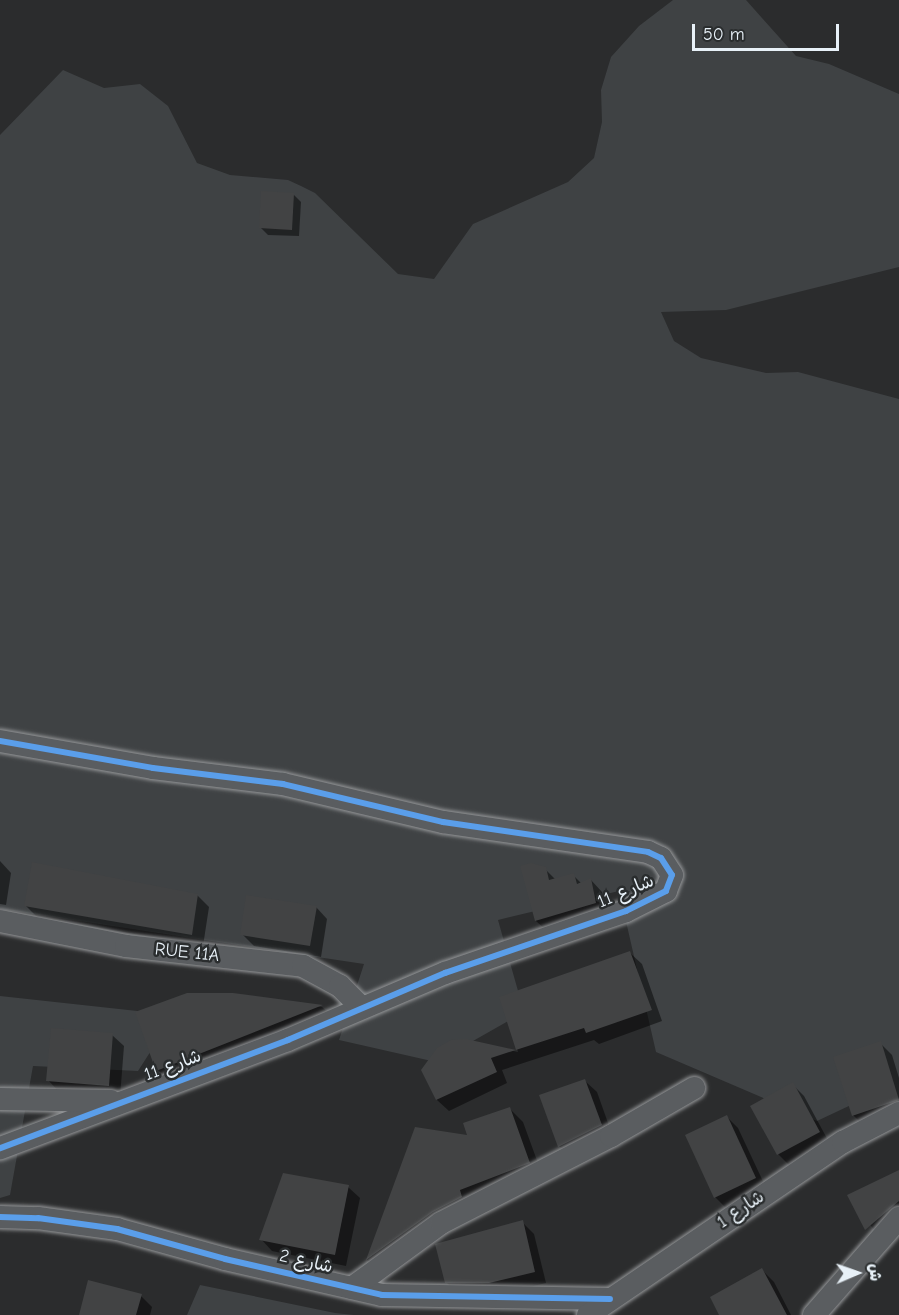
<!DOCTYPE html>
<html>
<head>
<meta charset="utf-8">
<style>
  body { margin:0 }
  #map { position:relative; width:899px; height:1315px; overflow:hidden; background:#2b2c2d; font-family:"Comic Neue","Playpen Sans Arabic",sans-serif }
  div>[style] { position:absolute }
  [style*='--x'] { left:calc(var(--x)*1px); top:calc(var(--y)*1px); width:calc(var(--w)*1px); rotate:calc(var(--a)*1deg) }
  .green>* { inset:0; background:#3f4244 }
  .shadow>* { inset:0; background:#0007 }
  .building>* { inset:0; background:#424344 }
  .roads { filter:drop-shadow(0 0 2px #96989a) drop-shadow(0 0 2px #96989a) }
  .minor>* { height:22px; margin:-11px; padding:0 11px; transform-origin:11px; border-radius:11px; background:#5a5d60 }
  .cycleway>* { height:6px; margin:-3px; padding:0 3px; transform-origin:3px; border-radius:3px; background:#5a9eea }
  span { translate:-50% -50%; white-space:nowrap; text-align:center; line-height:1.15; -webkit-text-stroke:5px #2a2d2e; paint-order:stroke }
  .street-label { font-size:18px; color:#e8f1f8 }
  .north { position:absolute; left:827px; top:1243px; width:60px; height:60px; -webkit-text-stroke:4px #2a2d2e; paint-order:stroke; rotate:88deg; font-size:16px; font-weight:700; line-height:24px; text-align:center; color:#e8f1f8 }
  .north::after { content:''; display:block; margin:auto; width:21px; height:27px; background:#e8f1f8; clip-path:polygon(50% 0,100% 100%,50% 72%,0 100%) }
  .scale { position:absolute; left:692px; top:24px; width:147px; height:27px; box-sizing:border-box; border:3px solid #e8f1f8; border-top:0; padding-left:8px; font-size:18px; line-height:21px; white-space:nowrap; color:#e8f1f8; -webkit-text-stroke:4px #2a2d2e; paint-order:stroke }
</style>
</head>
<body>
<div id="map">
  <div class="green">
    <i style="clip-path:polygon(673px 0,746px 0,796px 56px,829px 64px,899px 94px,899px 267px,726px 310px,661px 312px,674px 341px,701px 358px,766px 373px,798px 372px,899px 399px,899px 1107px,887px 1088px,817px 1121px,656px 1052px,619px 891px,498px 920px,524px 1012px,436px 1062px,339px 1040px,364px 964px,0 909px,0 135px,63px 70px,104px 88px,140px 84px,168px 106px,197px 163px,230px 175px,288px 180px,301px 186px,315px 193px,398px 274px,434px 279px,473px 224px,568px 182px,594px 158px,602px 122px,601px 90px,611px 57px,639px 26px)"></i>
    <i style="clip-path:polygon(0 996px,174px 1015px,138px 1071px,33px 1066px,10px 1195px,0 1198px)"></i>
    <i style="clip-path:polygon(200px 1285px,335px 1313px,354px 1315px,187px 1315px)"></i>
  </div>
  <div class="shadow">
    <i style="clip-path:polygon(294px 195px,301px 202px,299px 236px,268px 235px,260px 227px)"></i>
    <i style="clip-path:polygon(0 861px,11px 873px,6px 905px,0 904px)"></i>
    <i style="clip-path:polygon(545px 869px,556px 880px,573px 875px,582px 884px,591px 880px,602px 892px,606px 914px,548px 932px,536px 921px)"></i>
    <i style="clip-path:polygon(197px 895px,209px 907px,203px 946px,37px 917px,25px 905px)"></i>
    <i style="clip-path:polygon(316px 907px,327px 919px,321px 957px,254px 946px,242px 934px)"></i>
    <i style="clip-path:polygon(630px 953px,642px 964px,662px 1021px,599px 1044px,594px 1040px,502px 1070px,507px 1083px,449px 1111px,437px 1100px,423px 1070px,466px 1040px,518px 1052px,501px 998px)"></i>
    <i style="clip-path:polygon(233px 994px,322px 1007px,333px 1017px,169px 1082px,158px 1070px)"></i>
    <i style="clip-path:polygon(112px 1035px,124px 1046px,120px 1097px,59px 1092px,48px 1080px)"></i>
    <i style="clip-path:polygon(880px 1043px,892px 1055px,899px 1078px,899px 1115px,865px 1127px,853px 1115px)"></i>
    <i style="clip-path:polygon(585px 1081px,597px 1092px,613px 1137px,570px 1157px,559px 1146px)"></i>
    <i style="clip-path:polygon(792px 1084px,804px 1096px,830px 1144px,790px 1166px,778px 1154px,752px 1107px)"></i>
    <i style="clip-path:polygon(509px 1108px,523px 1122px,543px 1177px,473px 1204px,381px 1273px,367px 1260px,416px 1128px,470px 1137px)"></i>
    <i style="clip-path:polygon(727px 1117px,738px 1128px,767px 1190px,726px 1208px,715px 1197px)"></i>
    <i style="clip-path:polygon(899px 1171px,899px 1222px,880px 1238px,849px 1196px)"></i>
    <i style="clip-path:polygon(348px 1187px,360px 1198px,346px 1266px,272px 1251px,261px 1239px)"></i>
    <i style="clip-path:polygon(522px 1222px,534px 1234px,546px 1283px,502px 1294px,458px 1294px,446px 1282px)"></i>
    <i style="clip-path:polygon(762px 1270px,774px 1282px,791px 1315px,721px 1315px)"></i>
    <i style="clip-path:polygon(141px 1296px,152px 1307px,150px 1315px,80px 1315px)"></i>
  </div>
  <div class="building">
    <i style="clip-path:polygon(261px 191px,294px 193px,292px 230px,259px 228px)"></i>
    <i style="clip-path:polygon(32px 862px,198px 894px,192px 935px,24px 906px)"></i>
    <i style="clip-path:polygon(531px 863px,546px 867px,549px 880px,574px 873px,577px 884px,591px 878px,596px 903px,535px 921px,520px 866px)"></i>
    <i style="clip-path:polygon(246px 895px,317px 906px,310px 946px,240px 935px)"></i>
    <i style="clip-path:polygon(630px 951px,652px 1010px,586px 1033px,584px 1028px,491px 1058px,497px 1072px,436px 1100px,421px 1070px,437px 1048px,451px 1040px,466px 1039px,516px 1050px,499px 997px)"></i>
    <i style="clip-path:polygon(187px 993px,233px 993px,323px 1005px,156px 1071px,135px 1012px)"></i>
    <i style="clip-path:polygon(51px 1028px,113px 1033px,109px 1086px,46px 1081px)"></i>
    <i style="clip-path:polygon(881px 1041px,899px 1100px,852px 1116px,833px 1057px)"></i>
    <i style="clip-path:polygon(585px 1079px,602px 1125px,558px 1147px,539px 1095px)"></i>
    <i style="clip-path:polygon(793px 1082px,820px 1132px,777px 1155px,750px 1106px)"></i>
    <i style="clip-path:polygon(510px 1107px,530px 1163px,460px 1190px,462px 1197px,433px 1212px,366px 1260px,415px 1127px,467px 1135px,463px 1123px)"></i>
    <i style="clip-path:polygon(727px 1115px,756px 1178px,714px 1198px,685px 1135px)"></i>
    <i style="clip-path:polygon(899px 1170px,899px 1201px,865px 1230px,847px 1195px)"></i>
    <i style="clip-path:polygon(283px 1173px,349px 1185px,335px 1255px,259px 1240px)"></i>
    <i style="clip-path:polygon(523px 1220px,535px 1272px,489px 1283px,445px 1283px,435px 1244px)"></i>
    <i style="clip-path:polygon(762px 1268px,787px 1315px,719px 1315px,710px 1297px)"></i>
    <i style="clip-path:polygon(88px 1280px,142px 1294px,136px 1315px,79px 1315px)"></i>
  </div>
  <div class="roads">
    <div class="minor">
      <i style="--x:0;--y:741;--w:155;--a:10"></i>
      <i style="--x:153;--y:768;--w:131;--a:7"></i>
      <i style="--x:283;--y:784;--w:164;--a:13.4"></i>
      <i style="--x:443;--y:822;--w:207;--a:8.3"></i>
      <i style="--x:648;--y:852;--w:14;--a:25"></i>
      <i style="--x:661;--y:858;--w:20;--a:57"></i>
      <i style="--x:672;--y:875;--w:17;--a:111"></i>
      <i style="--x:666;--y:891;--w:45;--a:153.4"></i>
      <i style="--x:626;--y:911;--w:191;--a:161.1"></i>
      <i style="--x:445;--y:973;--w:171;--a:156.9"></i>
      <i style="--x:288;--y:1040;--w:308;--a:159.4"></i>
      <i style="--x:0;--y:921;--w:128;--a:11.2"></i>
      <i style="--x:126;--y:946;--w:178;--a:6.4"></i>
      <i style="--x:303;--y:966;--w:42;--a:28.4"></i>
      <i style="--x:340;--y:986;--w:30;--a:45"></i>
      <i style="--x:0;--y:1099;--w:111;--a:1"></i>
      <i style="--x:0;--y:1217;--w:38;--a:2"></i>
      <i style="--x:38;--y:1218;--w:80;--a:7.9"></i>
      <i style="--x:117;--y:1229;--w:112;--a:15.5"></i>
      <i style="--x:225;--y:1259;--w:161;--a:12.9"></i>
      <i style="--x:382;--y:1295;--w:228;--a:1"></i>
      <i style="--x:352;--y:1288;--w:110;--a:-36.1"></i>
      <i style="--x:441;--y:1223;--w:191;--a:-27.1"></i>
      <i style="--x:611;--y:1136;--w:96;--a:-30"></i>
      <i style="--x:588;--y:1315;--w:308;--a:-34.2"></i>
      <i style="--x:843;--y:1142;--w:63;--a:-27.4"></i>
      <i style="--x:814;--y:1315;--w:129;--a:-48.8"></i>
    </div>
  </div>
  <div class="cycleway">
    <i style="--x:0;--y:741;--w:155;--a:10"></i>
    <i style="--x:153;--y:768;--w:131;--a:7"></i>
    <i style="--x:283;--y:784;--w:164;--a:13.4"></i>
    <i style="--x:443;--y:822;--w:207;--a:8.3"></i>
    <i style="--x:648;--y:852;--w:14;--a:25"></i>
    <i style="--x:661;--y:858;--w:20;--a:57"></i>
    <i style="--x:672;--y:875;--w:17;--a:111"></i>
    <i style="--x:666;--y:891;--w:45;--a:153.4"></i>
    <i style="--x:626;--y:911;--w:191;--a:161.1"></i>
    <i style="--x:445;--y:973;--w:171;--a:156.9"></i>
    <i style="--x:288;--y:1040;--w:308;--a:159.4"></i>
    <i style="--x:0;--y:1217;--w:38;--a:2"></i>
    <i style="--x:38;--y:1218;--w:80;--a:7.9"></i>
    <i style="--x:117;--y:1229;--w:112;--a:15.5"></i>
    <i style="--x:225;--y:1259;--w:161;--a:12.9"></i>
    <i style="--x:382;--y:1295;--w:228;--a:1"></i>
  </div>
  <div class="street-label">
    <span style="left:626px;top:892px;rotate:-23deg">شارع 11</span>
    <span style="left:187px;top:953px;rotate:6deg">RUE 11A</span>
    <span style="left:173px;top:1066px;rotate:-20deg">شارع 11</span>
    <span style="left:741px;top:1210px;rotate:-34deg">شارع 1</span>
    <span style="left:306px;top:1262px;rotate:13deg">شارع 2</span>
  </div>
  <div class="north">ش</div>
  <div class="scale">50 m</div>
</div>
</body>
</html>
